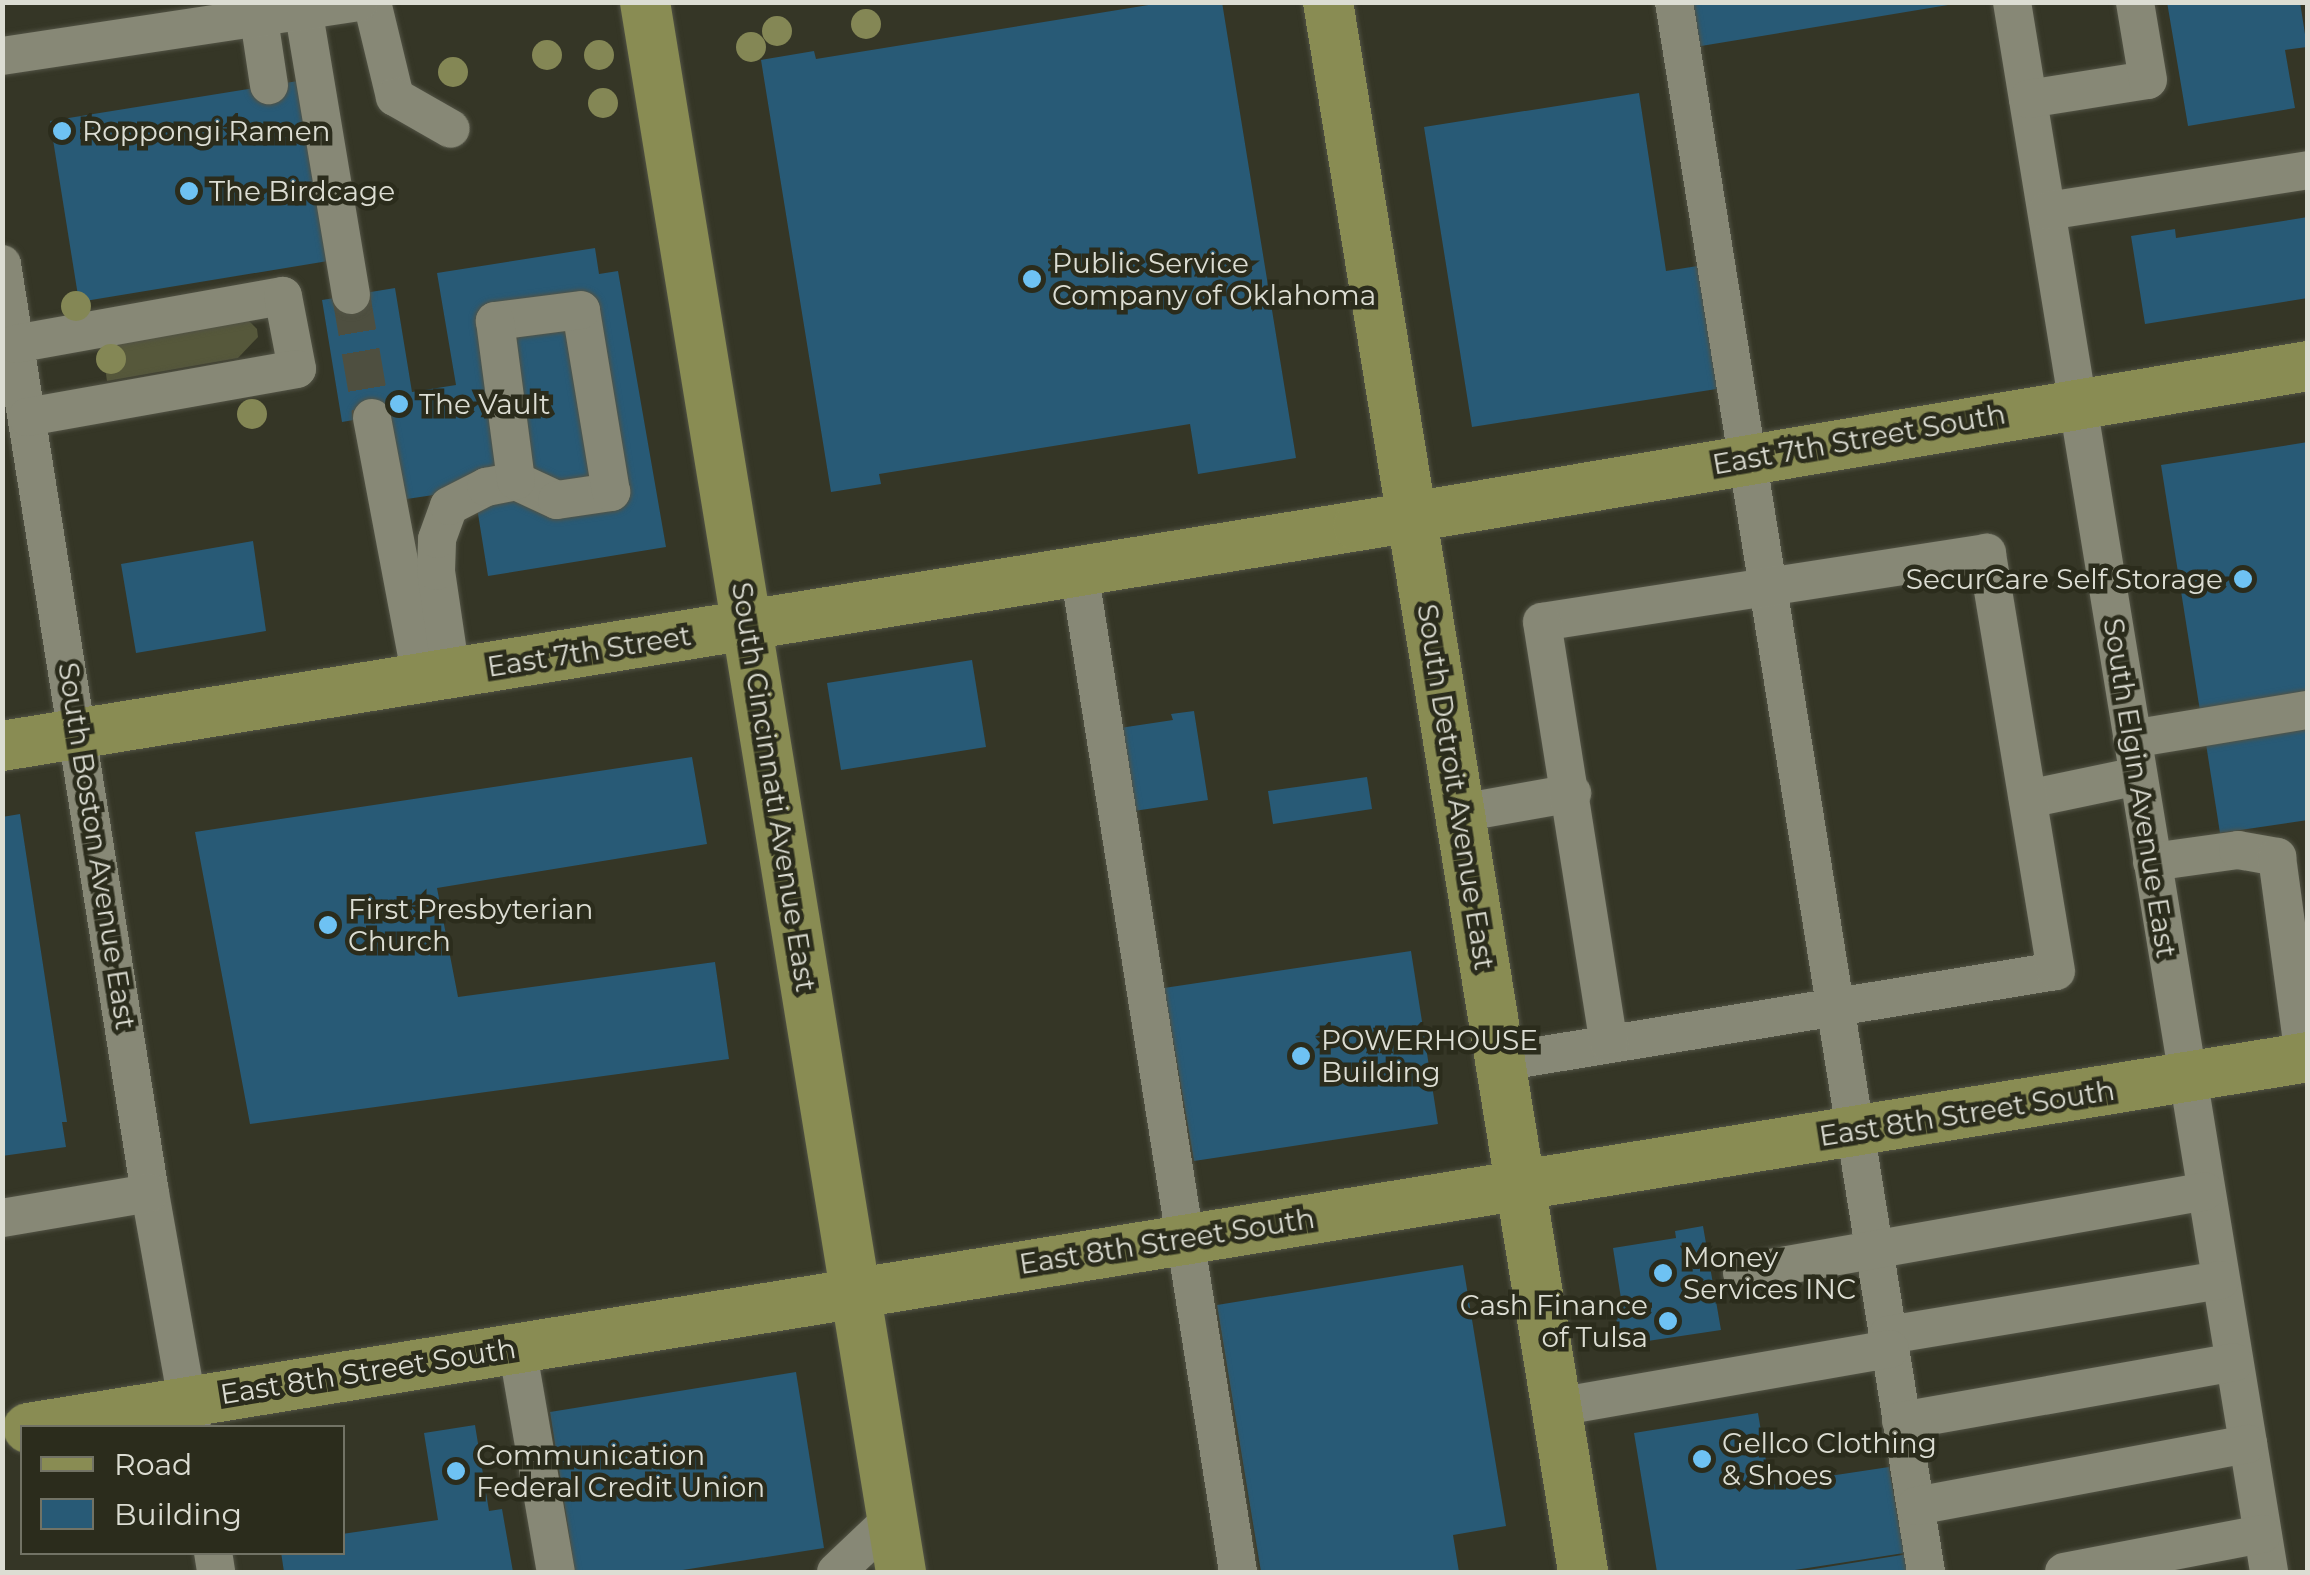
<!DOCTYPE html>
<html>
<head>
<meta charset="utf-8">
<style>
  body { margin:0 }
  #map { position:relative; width:2310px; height:1575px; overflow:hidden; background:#353626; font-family:Montserrat,sans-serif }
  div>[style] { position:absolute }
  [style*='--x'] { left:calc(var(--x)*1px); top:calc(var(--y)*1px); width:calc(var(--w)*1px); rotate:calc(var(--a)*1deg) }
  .green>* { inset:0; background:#56583b }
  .building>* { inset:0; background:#285a76 }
  .minor-tunnel>* { height:38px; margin-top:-19px; transform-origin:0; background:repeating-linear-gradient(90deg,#4e4f40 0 38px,transparent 0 57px) }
  .roads { filter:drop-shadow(0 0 2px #525345) drop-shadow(0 0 2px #525345) }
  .minor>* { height:38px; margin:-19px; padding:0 19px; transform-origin:19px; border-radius:19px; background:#878876 }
  .major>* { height:50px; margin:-25px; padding:0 25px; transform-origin:25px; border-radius:25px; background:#898c53 }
  .trees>* { width:30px; height:30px; margin:-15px; border-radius:50%; background:#848755 }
  .dots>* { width:28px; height:28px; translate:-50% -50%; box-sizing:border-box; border:5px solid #2b2c1c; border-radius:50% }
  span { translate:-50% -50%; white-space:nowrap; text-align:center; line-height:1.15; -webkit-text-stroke:9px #2b2c1c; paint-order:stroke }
  .poi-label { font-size:28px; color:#dcddd3 }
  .left { translate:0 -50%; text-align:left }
  .right { translate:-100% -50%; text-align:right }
  .street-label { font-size:28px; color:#dcddd3 }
  .frame { position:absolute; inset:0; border:5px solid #dcddd3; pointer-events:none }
  .legend { position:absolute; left:20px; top:1425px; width:325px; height:130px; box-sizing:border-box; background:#2b2c1c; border:2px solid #727365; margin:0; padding:12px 18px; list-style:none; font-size:30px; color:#dcddd3 }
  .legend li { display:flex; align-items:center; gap:20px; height:50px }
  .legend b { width:50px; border:2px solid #727365 }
</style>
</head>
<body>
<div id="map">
  <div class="green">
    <i style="clip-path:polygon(237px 321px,249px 321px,257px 329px,258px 337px,238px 358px,107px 381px,102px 347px)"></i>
  </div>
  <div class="building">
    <i style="clip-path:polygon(1167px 2px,1222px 2px,1296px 458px,1198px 474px,1190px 424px,879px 474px,881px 484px,831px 492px,761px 60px,814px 51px,816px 59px)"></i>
    <i style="clip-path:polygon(1688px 2px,1948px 2px,1948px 5px,1695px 47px)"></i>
    <i style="clip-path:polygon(2167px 2px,2300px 2px,2307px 47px,2285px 50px,2295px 108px,2188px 126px)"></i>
    <i style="clip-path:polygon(298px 81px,328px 261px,79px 302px,50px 121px)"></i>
    <i style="clip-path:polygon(1639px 93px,1666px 271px,1704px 265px,1723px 388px,1472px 427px,1424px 127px)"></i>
    <i style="clip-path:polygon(2308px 217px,2308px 298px,2145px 324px,2131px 236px,2175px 229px,2176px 238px)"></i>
    <i style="clip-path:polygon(595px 248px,599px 274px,618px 271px,666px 547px,488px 576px,474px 489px,400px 500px,377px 416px,342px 422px,322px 300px,395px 288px,412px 392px,456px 385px,437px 273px)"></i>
    <i style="clip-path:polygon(2308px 442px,2308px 693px,2200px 711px,2161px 465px)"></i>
    <i style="clip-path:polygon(253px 541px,266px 631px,136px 653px,121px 564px)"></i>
    <i style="clip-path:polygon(972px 660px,986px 747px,841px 770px,827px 683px)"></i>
    <i style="clip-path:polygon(1194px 711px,1208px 800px,1134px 811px,1120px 728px,1173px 720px,1171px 714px)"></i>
    <i style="clip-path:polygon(2308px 728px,2308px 820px,2220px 833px,2206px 744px)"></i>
    <i style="clip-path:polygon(692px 757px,707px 844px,437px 888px,458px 997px,715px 962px,729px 1059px,250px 1124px,195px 832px)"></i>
    <i style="clip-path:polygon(1367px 777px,1372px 809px,1273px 824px,1268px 791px)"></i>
    <i style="clip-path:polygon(20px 814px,67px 1122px,62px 1122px,66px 1147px,2px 1156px,2px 817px)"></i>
    <i style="clip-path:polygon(1411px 951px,1438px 1124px,1194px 1161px,1164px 988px)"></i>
    <i style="clip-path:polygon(1703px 1226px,1721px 1330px,1621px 1345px,1615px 1312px,1623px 1311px,1613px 1248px,1676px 1238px,1675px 1231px)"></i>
    <i style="clip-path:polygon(1463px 1265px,1506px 1526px,1453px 1535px,1459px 1572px,1261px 1572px,1217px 1305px)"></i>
    <i style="clip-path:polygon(796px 1372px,824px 1548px,670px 1572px,575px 1572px,550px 1412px)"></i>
    <i style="clip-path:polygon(1758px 1413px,1770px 1485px,1889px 1467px,1904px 1553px,1782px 1572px,1657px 1572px,1634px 1433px)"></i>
    <i style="clip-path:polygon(475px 1425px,489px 1511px,502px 1509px,513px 1572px,284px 1572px,281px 1552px,342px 1552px,342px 1534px,438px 1520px,424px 1433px)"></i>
    <i style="clip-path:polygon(1908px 1554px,1911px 1572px,1808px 1572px,1808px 1570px)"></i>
  </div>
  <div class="minor-tunnel">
    <i style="--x:351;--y:295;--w:125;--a:80.3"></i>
  </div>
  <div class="roads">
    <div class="minor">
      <i style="--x:302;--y:2;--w:297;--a:80.5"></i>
      <i style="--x:372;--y:2;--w:98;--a:76.4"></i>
      <i style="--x:395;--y:97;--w:64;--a:29.7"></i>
      <i style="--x:1674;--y:2;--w:1590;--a:80.88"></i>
      <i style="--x:2012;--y:2;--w:1591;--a:80.7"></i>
      <i style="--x:259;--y:19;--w:67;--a:81.4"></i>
      <i style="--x:2;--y:56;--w:361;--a:-8.6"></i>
      <i style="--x:2028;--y:99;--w:121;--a:-9"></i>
      <i style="--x:2148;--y:80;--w:79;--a:-99.5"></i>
      <i style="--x:2047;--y:211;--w:264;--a:-8.9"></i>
      <i style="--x:2;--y:264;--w:941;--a:80.95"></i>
      <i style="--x:150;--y:1193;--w:239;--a:79.9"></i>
      <i style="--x:15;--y:344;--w:272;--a:-10.2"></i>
      <i style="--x:283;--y:296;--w:74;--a:79.1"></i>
      <i style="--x:297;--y:369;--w:274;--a:169.9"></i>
      <i style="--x:372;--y:418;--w:265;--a:79.3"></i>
      <i style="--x:1079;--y:571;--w:1014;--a:80.97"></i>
      <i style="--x:451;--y:673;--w:103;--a:-98.4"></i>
      <i style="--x:436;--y:571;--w:32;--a:-88"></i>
      <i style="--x:437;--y:539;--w:35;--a:-70"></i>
      <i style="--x:449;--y:506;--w:42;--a:-27.2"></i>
      <i style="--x:486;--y:487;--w:31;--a:-11"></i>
      <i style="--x:516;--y:481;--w:45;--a:24.9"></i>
      <i style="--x:557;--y:500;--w:55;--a:-8.4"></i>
      <i style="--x:611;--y:492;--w:184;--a:-99.4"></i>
      <i style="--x:581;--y:310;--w:87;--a:172.7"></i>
      <i style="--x:495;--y:321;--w:161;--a:82.5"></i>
      <i style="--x:2132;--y:739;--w:178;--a:-9.4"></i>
      <i style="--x:2028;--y:799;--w:112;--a:-11.8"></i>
      <i style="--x:1460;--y:813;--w:114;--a:-10.1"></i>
      <i style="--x:2152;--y:862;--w:87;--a:-7.9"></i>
      <i style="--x:2238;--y:850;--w:40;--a:10"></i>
      <i style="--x:2277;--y:857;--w:203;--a:82.3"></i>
      <i style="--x:1501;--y:1062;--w:562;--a:-9.31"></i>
      <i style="--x:2056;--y:971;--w:424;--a:-99.4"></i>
      <i style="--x:1987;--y:553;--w:450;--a:171.2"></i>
      <i style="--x:1542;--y:622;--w:426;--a:81"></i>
      <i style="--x:2;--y:1218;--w:150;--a:-9.6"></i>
      <i style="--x:1742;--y:1273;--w:470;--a:-10"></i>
      <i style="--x:1888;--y:1335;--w:337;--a:-9.4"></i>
      <i style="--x:517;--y:1347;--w:228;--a:80.2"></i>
      <i style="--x:1557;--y:1407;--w:338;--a:-9.9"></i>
      <i style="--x:1901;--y:1421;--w:338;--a:-10"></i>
      <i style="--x:1916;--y:1506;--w:338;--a:-10.6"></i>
      <i style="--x:213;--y:1552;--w:20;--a:81"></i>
      <i style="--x:836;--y:1572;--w:77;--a:-43.4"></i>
      <i style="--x:2064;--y:1572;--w:202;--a:-10.9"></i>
    </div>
    <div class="major">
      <i style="--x:645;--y:2;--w:1591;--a:80.74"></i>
      <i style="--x:1328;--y:2;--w:1591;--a:80.77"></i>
      <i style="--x:2;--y:746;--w:1374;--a:-9.22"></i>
      <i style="--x:1358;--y:526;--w:963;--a:-9.56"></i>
      <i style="--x:28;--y:1428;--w:2310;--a:-9.24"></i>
    </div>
  </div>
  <div class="trees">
    <i style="left:866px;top:24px"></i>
    <i style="left:777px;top:31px"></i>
    <i style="left:751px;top:47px"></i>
    <i style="left:547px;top:55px"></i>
    <i style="left:599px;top:55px"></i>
    <i style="left:453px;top:72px"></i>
    <i style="left:603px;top:103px"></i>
    <i style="left:76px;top:306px"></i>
    <i style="left:111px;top:359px"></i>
    <i style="left:252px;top:414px"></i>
  </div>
  <div class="dots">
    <i style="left:62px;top:131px;background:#6ec2f3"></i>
    <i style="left:189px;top:191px;background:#6ec2f3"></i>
    <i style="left:1032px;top:279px;background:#6ec2f3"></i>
    <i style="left:399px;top:404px;background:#6ec2f3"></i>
    <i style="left:2243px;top:579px;background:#6ec2f3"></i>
    <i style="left:328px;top:925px;background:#6ec2f3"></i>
    <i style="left:1301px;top:1056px;background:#6ec2f3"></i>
    <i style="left:1663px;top:1273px;background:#6ec2f3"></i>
    <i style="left:1668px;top:1321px;background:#6ec2f3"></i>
    <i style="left:1702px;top:1459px;background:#6ec2f3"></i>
    <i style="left:456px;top:1471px;background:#6ec2f3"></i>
  </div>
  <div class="poi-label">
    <span class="left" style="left:82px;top:131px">Roppongi Ramen</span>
    <span class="left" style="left:209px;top:191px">The Birdcage</span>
    <span class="left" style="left:1052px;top:279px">Public Service<br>Company of Oklahoma</span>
    <span class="left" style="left:419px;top:404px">The Vault</span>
    <span class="right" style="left:2223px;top:579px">SecurCare Self Storage</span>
    <span class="left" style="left:348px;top:925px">First Presbyterian<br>Church</span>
    <span class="left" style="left:1321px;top:1056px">POWERHOUSE<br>Building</span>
    <span class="left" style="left:1683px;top:1273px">Money<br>Services INC</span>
    <span class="right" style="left:1648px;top:1321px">Cash Finance<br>of Tulsa</span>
    <span class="left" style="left:1722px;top:1459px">Gellco Clothing<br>&amp; Shoes</span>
    <span class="left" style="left:476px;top:1471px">Communication<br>Federal Credit Union</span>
  </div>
  <div class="street-label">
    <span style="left:1859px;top:439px;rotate:-10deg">East 7th Street South</span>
    <span style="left:589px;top:651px;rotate:-9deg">East 7th Street</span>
    <span style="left:774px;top:787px;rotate:81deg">South Cincinnati Avenue East</span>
    <span style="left:1456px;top:787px;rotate:81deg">South Detroit Avenue East</span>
    <span style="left:2140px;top:788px;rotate:81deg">South Elgin Avenue East</span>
    <span style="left:97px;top:846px;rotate:81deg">South Boston Avenue East</span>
    <span style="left:1967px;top:1113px;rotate:-9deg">East 8th Street South</span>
    <span style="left:1167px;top:1241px;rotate:-9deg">East 8th Street South</span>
    <span style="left:368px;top:1371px;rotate:-9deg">East 8th Street South</span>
  </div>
  <div class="frame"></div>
  <ul class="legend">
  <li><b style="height:12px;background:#898c53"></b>Road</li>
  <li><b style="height:28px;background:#285a76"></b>Building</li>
  </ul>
</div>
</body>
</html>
